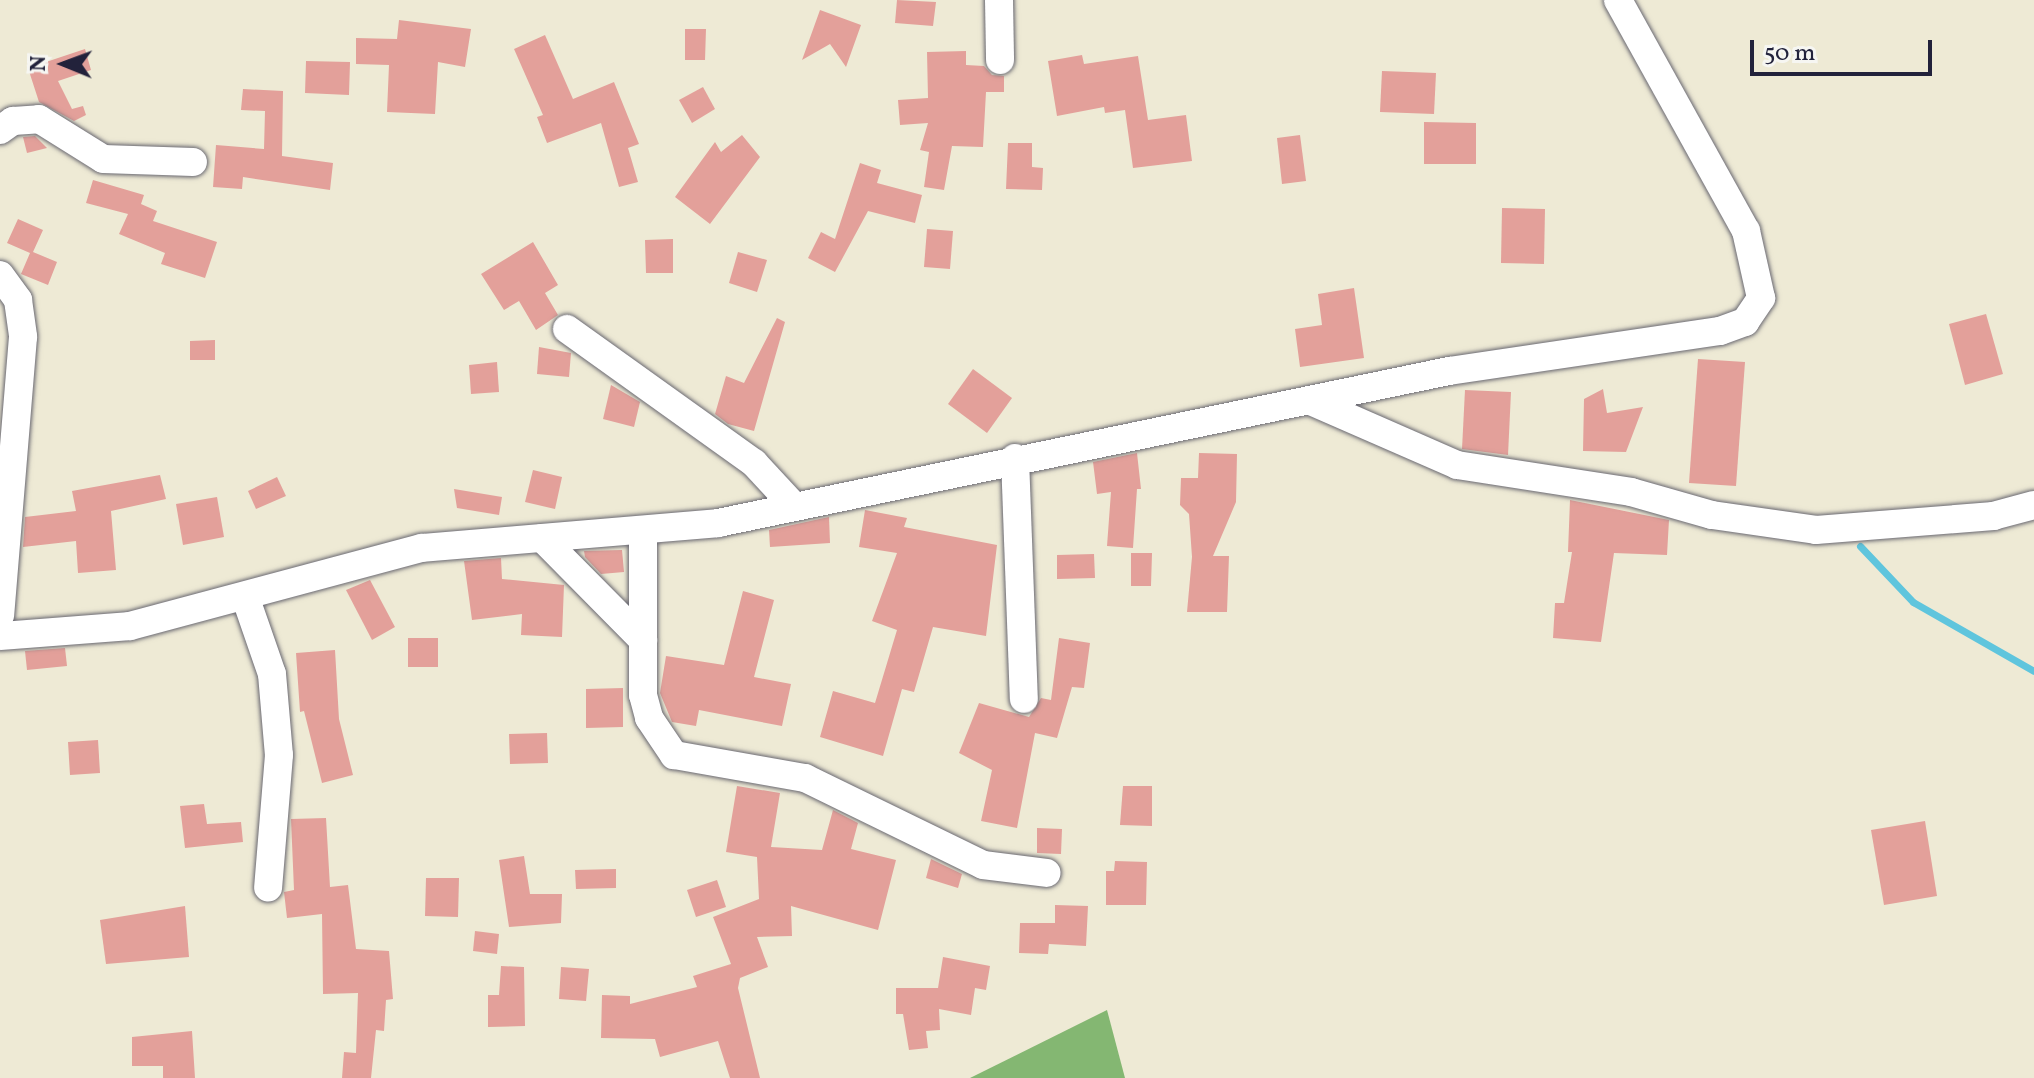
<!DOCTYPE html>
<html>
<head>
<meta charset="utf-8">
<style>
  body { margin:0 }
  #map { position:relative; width:2034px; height:1078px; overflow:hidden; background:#eeead5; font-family:Vollkorn,serif }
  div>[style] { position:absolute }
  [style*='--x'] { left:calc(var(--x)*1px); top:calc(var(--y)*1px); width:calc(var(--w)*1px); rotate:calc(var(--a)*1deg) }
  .forest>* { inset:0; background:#84b772 }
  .stream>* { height:7px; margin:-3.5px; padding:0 3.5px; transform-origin:3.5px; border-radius:3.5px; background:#5fc5dd }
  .building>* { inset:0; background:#e3a09a }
  .roads { filter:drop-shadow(0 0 2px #696871) drop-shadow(0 0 2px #696871) }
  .minor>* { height:28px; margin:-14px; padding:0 14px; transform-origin:14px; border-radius:14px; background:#fff }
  span { translate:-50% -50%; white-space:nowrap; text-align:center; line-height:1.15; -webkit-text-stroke:6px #f6f6f2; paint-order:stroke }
  .north { position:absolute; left:24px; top:24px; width:80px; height:80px; -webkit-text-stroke:6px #f6f6f2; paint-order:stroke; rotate:271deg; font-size:22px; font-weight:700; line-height:32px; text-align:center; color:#22223b }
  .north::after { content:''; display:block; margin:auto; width:28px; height:36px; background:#22223b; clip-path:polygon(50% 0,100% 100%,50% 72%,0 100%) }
  .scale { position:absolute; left:1750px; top:40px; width:182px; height:36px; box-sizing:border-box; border:4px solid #22223b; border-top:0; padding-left:10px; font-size:24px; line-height:28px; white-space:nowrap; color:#22223b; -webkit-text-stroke:6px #f6f6f2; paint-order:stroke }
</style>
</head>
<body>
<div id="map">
  <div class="forest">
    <i style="clip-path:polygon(1107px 1010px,1125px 1078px,970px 1078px)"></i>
  </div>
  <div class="stream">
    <i style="--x:1860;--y:546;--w:77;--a:46.6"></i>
    <i style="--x:1913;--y:602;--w:139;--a:29.7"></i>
  </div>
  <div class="building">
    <i style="clip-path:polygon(897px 0,936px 2px,933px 26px,895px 23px)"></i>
    <i style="clip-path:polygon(820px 10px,861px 25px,846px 67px,830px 44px,802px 60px)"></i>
    <i style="clip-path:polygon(399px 20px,471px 29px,465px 67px,438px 62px,435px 114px,387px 112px,389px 65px,356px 64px,356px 38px,397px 39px)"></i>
    <i style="clip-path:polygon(685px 29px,706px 29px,705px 60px,685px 60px)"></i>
    <i style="clip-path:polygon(545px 35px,573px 99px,614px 82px,639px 144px,628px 148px,638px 182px,619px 187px,601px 123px,547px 143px,537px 117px,543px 115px,514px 49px)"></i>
    <i style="clip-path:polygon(85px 49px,91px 70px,58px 81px,72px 109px,83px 106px,86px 115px,74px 121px,39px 102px,28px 68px)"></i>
    <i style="clip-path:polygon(966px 51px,966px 65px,984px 66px,992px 75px,1004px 76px,1004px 92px,986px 92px,983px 147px,952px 146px,944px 190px,924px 187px,929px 152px,920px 150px,928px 123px,900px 125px,898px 100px,928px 98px,927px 52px)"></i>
    <i style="clip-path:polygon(1082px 55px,1084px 64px,1138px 56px,1148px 120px,1186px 115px,1192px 161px,1133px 168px,1125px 110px,1105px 113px,1104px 107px,1057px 116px,1048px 61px)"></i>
    <i style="clip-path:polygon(306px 61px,350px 62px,349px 95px,305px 93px)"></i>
    <i style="clip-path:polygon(1382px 71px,1436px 73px,1434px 114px,1380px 112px)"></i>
    <i style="clip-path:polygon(703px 87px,715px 109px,692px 123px,679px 100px)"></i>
    <i style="clip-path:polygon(243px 89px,283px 91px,282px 156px,333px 163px,330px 190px,243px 177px,242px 189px,213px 187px,216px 145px,264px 149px,265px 111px,241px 110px)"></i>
    <i style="clip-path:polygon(1424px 122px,1476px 123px,1476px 164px,1424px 164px)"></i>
    <i style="clip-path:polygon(742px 135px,760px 157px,710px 224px,675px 197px,715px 142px,721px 152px)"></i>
    <i style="clip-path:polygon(1300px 135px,1306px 181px,1282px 184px,1277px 138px)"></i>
    <i style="clip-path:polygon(35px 136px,47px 148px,27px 153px,23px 137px)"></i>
    <i style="clip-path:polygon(1008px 143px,1032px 143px,1032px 167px,1043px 168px,1042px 190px,1006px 189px)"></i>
    <i style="clip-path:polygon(860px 163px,881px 170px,877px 183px,922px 195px,915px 223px,868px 211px,835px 272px,808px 258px,821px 232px,835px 239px)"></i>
    <i style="clip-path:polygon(93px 180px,144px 195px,141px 204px,157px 211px,153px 221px,217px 242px,205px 278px,161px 264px,165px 253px,119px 234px,128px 214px,86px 203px)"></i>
    <i style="clip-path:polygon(1502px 208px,1545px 209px,1544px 264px,1501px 263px)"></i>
    <i style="clip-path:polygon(18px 219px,43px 230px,33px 252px,57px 262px,48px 285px,21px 274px,30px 253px,7px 243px)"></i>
    <i style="clip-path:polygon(927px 229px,953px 231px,950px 269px,924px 267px)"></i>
    <i style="clip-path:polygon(673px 239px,673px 273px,646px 273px,645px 240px)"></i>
    <i style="clip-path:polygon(533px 242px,558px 285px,545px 293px,558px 315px,536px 330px,519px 301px,504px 310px,481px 274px)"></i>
    <i style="clip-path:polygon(738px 252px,767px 260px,757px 292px,729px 283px)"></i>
    <i style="clip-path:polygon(1354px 288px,1364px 358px,1300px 367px,1295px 329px,1322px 325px,1318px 294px)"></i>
    <i style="clip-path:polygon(1986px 314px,2003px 374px,1965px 385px,1949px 324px)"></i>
    <i style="clip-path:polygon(777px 318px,785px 322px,754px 431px,728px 424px,715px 414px,726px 376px,744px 383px)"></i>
    <i style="clip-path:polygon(215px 340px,215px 360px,190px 360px,190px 341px)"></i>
    <i style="clip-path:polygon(539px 347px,571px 353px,569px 377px,537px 374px)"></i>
    <i style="clip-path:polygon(1698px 359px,1745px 362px,1736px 486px,1689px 483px)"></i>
    <i style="clip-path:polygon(497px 362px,499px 392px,471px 394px,469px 365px)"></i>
    <i style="clip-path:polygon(973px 369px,1012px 398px,987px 433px,948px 404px)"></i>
    <i style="clip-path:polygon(611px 385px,640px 402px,634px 427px,603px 419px)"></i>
    <i style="clip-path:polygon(1603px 389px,1607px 413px,1643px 407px,1626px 452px,1583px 451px,1584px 399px)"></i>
    <i style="clip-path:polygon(1465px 390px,1511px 392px,1508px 455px,1462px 449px)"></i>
    <i style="clip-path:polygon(1137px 453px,1141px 489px,1137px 489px,1133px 548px,1107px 546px,1111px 492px,1097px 494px,1093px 462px)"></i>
    <i style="clip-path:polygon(1199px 453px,1237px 454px,1236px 502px,1213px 556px,1229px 556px,1227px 612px,1187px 612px,1192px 557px,1189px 514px,1180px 505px,1181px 478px,1198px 478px)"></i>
    <i style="clip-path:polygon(533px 470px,562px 477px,555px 509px,525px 502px)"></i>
    <i style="clip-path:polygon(160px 475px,166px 499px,111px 511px,116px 570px,78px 573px,76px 541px,23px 547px,25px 517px,76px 511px,72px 491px)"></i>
    <i style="clip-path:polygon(277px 477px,286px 496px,256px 509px,248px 491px)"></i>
    <i style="clip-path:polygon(454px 489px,502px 497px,499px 515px,457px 508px)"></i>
    <i style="clip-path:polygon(217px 497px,224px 537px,183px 545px,176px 504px)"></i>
    <i style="clip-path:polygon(1570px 500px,1669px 520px,1667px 555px,1614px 553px,1601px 642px,1553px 638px,1555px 603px,1564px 603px,1572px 552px,1568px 552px)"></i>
    <i style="clip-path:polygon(865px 510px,907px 518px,904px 527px,997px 545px,986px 636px,933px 627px,914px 692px,902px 689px,883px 756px,820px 737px,833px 691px,875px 703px,897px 630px,872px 621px,897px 553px,859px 547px)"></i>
    <i style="clip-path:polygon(829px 517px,830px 543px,770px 547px,769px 530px)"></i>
    <i style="clip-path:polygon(622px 550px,624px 572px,601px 574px,585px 557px,584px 551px)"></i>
    <i style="clip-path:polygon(1131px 553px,1152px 553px,1151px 586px,1131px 586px)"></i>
    <i style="clip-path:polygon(1094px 554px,1095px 578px,1057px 579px,1057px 555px)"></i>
    <i style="clip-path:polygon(501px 558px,502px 579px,564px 585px,562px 637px,521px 635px,522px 614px,472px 620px,464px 561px)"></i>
    <i style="clip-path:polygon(370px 580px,395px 627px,372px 640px,346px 590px)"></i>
    <i style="clip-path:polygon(743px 591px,774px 600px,754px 677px,791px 684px,782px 726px,699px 710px,696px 726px,672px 722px,660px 693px,666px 656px,724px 665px)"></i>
    <i style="clip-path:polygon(408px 638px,438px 638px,438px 667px,408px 667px)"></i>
    <i style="clip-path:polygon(1059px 638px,1090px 643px,1084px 688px,1072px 687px,1057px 738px,1035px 733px,1017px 828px,981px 821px,992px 770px,959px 753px,979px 703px,1029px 717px,1041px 698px,1051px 700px)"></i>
    <i style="clip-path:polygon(65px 648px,67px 666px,27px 670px,25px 651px)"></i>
    <i style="clip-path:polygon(335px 650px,339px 719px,353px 775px,322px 783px,304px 711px,300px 712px,296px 653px)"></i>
    <i style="clip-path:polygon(623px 688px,623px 727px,586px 728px,586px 689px)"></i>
    <i style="clip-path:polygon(547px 733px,548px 763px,510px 764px,509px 734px)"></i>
    <i style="clip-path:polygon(98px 740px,100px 773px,70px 775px,68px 742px)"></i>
    <i style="clip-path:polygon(737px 786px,780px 793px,771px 847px,822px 850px,833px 810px,858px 823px,851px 849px,896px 860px,878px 930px,791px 906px,792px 936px,757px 937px,768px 967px,740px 978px,738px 988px,760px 1078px,730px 1078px,718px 1041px,660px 1057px,655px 1039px,601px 1038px,602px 995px,630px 996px,630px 1004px,697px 987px,693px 976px,731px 964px,713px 917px,759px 899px,757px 857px,726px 852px)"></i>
    <i style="clip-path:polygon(1123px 786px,1152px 786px,1152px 826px,1120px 825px)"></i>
    <i style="clip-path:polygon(204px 804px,207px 824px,241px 822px,243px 842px,185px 848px,180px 806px)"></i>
    <i style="clip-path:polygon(326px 818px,330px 887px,348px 885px,356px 949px,389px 951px,393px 999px,386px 1000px,384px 1031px,376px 1030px,371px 1078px,342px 1078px,344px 1052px,356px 1053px,358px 993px,323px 994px,322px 914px,287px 918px,284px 892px,294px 890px,291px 819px)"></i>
    <i style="clip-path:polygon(1925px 821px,1937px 896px,1884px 905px,1871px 830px)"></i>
    <i style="clip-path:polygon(1037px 828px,1062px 829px,1061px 854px,1037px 853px)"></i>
    <i style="clip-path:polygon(524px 856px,530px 894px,562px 894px,561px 923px,509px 927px,499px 860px)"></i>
    <i style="clip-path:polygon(931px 859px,962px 874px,958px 888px,926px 878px)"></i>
    <i style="clip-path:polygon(1115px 861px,1147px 862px,1146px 905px,1106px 905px,1106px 871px,1114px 871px)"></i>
    <i style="clip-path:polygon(616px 869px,616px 888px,576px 889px,575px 870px)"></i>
    <i style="clip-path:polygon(426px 878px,459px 878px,458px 917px,425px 916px)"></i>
    <i style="clip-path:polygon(717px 880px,726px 907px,696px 917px,687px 890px)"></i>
    <i style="clip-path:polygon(1055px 905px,1088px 906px,1086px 946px,1049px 944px,1048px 954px,1019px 953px,1020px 923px,1055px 923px)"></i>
    <i style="clip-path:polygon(185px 906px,189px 957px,106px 964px,100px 920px)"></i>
    <i style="clip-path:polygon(475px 931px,499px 934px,497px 954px,473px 951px)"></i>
    <i style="clip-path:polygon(943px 957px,990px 966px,986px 990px,975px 988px,971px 1015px,939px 1009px,940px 1030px,926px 1031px,928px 1048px,909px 1050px,903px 1014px,896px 1014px,896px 988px,938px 988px)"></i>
    <i style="clip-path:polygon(501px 966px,524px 967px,525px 1026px,488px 1027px,488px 995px,499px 995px)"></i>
    <i style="clip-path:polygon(561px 967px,589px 969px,586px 1001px,559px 999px)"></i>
    <i style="clip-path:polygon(192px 1031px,195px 1078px,163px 1078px,163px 1066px,132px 1066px,132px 1037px)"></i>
  </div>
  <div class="roads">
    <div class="minor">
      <i style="--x:999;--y:0;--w:60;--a:89"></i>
      <i style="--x:0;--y:130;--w:16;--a:-35"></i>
      <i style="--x:13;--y:121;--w:26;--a:-4"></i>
      <i style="--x:39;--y:119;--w:75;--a:32"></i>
      <i style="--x:103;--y:159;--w:90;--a:1.9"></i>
      <i style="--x:0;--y:275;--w:31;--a:54"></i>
      <i style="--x:18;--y:300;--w:37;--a:82"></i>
      <i style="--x:23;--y:337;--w:279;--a:94.7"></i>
      <i style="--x:567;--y:329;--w:230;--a:35.6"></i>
      <i style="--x:754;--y:463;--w:56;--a:47.2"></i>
      <i style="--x:1313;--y:402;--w:157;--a:23.6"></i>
      <i style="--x:1457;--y:465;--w:176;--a:8.8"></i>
      <i style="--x:1631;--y:492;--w:84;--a:15.9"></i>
      <i style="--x:1712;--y:515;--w:105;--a:8.2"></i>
      <i style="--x:1816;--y:530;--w:178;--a:-4.5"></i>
      <i style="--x:1993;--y:516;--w:42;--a:-15"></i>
      <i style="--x:1015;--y:458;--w:241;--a:87.9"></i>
      <i style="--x:643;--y:533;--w:162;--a:90"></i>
      <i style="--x:643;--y:695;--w:24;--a:75"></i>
      <i style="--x:649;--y:718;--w:45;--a:56"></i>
      <i style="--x:674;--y:755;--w:133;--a:10"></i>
      <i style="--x:805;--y:778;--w:198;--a:26"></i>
      <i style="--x:983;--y:865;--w:64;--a:7.1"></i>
      <i style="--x:542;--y:538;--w:144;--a:45.3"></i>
      <i style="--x:246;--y:599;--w:79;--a:70.9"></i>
      <i style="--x:272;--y:674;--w:81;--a:85.1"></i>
      <i style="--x:279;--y:755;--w:133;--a:94.7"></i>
      <i style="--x:0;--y:636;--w:130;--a:-4.4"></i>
      <i style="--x:130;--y:626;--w:302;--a:-15"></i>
      <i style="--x:422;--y:548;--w:297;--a:-4.8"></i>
      <i style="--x:718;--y:523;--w:747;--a:-11.75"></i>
      <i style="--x:1449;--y:371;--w:274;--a:-8.4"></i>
      <i style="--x:1720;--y:331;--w:27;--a:-20"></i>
      <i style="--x:1745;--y:322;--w:29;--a:-56"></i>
      <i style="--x:1761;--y:298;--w:69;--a:-102.6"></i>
      <i style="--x:1746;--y:231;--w:264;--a:-119"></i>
    </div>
  </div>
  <div class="north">N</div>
  <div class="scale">50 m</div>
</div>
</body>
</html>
